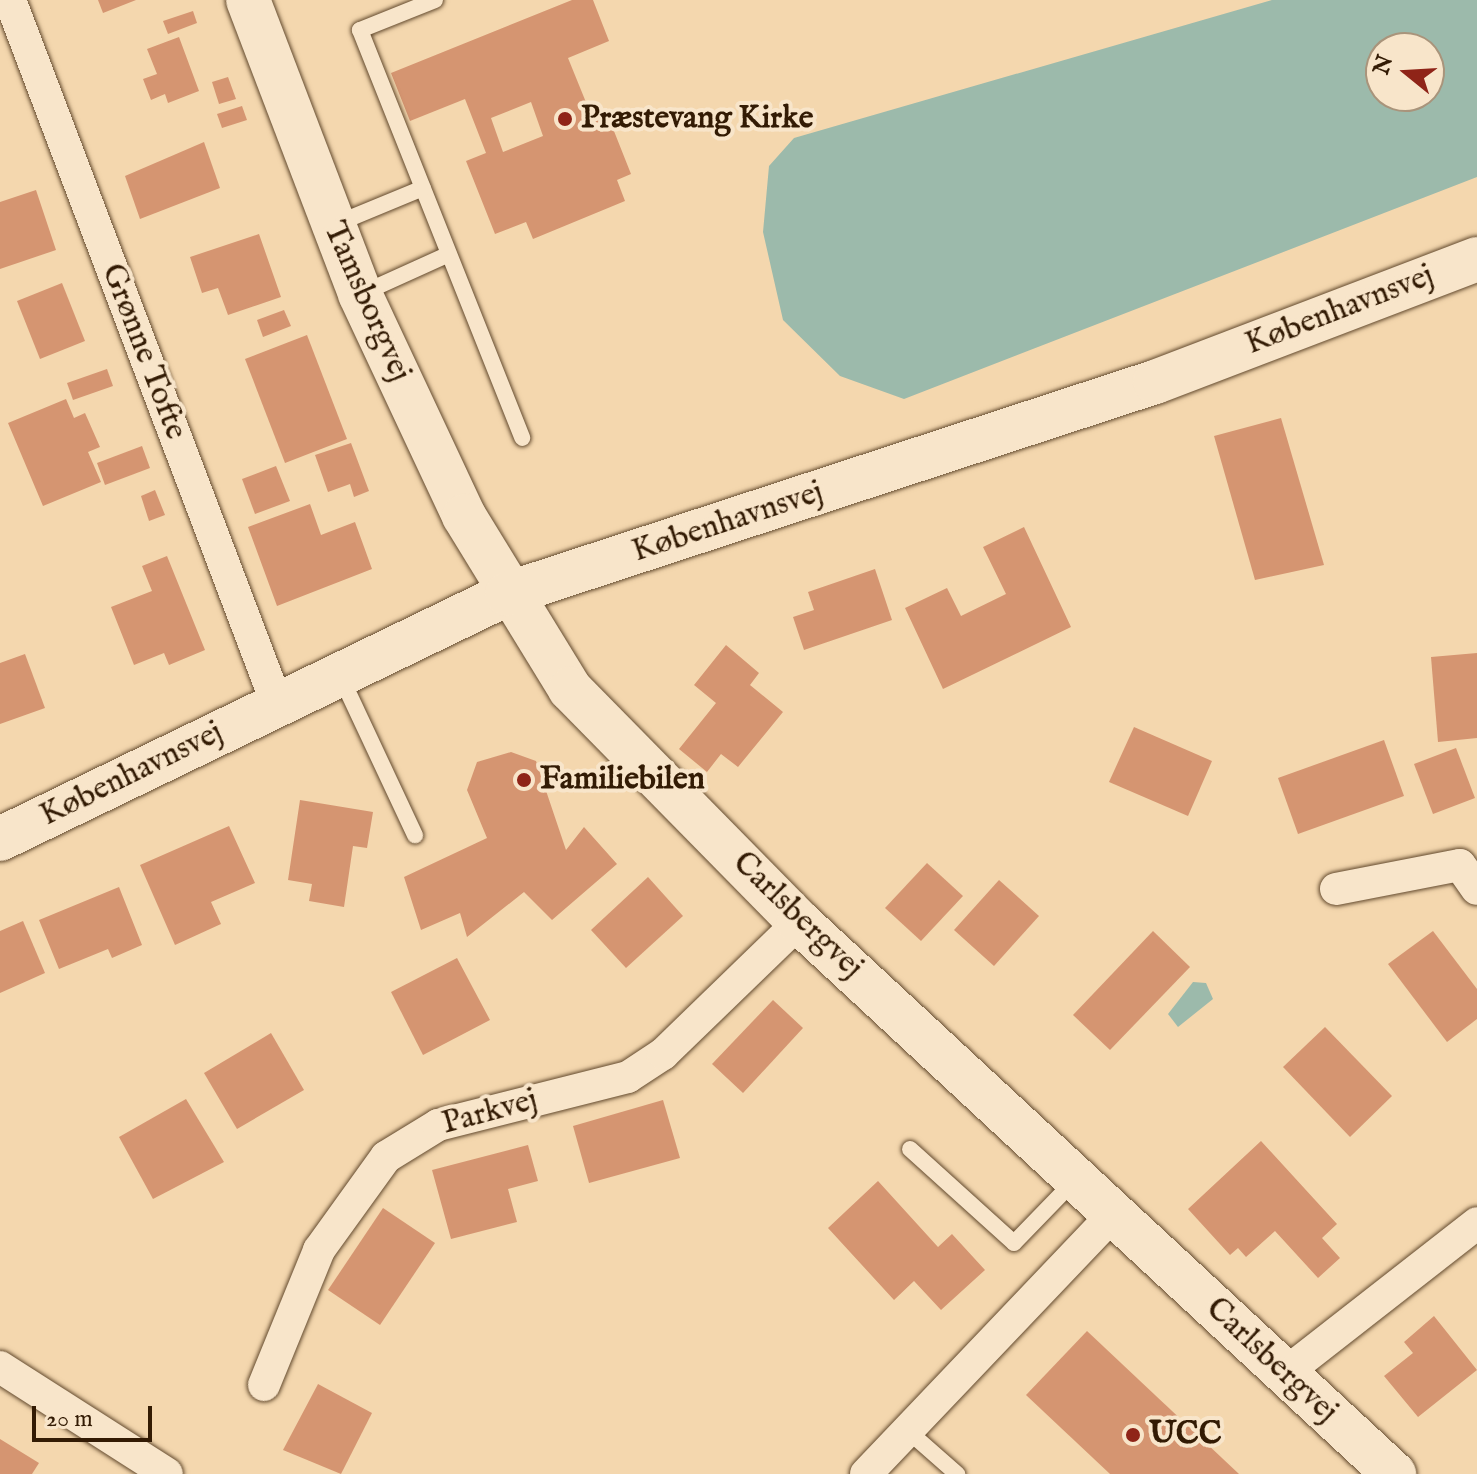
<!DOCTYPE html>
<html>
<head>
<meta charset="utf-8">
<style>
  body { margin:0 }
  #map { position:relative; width:1477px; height:1474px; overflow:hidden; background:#f4d7ae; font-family:"IM FELL English",serif }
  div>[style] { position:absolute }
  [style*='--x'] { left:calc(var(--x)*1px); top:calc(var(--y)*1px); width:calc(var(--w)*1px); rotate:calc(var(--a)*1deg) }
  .water>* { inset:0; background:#9cbaab }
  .building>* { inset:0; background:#d59571 }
  .roads { filter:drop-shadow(0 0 2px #634a2e) drop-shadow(0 0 2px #634a2e) }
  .lane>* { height:16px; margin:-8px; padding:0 8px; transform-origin:8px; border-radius:8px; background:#f8e5ca }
  .street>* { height:32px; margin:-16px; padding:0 16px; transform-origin:16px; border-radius:16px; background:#f8e5ca }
  .secondary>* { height:44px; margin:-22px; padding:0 22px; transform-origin:22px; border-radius:22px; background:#f8e5ca }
  .dots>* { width:22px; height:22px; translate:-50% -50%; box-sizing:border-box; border:4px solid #f8e5ca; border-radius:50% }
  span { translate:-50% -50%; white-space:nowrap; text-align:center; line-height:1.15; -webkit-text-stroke:8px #f8e5ca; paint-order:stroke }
  .poi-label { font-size:32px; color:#331b04; font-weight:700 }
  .left { translate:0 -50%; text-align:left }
  .street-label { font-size:32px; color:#331b04 }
  .north { position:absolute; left:1365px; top:32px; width:80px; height:80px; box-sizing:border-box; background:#f8e5ca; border:2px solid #a9947b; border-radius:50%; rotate:288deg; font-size:22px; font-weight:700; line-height:32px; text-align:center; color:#331b04 }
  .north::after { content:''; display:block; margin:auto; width:28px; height:36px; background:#8f2418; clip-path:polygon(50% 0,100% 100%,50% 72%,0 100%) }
  .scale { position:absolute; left:32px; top:1406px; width:120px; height:36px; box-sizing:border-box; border:4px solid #331b04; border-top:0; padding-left:10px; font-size:24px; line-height:28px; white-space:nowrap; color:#331b04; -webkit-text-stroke:6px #f8e5ca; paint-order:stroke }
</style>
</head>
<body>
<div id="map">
  <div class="water">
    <i style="clip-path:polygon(evenodd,1272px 0,1477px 0,1477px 177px,904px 399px,840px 376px,783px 320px,763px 232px,769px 166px,794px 138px,1272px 0,1429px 48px,1429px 96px,1381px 96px,1381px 48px,1429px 48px)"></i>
    <i style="clip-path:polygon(1193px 982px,1206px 983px,1213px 999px,1178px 1027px,1168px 1014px)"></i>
  </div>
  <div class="building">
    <i style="clip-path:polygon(98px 0,136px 0,103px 13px)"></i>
    <i style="clip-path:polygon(evenodd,572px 0,593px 0,609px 41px,568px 58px,594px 122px,608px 116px,631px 174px,617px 180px,625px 201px,533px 239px,526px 222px,495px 234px,466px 161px,486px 153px,465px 99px,410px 121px,391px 73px,572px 0,531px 102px,543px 136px,503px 152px,491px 118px,531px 102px)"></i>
    <i style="clip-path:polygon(193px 11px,197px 23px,168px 34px,163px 21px)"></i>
    <i style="clip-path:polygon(179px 37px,199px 91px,168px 103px,165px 94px,151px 100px,143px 79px,157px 74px,147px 49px)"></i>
    <i style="clip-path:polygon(228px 77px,236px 99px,219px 104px,212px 82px)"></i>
    <i style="clip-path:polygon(242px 106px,247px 120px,222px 128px,217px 114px)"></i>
    <i style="clip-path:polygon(204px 142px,220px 188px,140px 219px,125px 176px)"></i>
    <i style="clip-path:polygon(36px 190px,56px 250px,0 269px,0 202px)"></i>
    <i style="clip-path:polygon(259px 234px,281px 297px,228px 315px,218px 288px,202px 293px,190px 257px)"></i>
    <i style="clip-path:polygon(62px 283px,85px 341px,40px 359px,17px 301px)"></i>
    <i style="clip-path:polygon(284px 310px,291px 326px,263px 337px,257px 320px)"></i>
    <i style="clip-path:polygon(307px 335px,347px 439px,285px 463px,245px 359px)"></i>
    <i style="clip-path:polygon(107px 369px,113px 386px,73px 400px,67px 383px)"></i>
    <i style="clip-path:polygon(66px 399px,74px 418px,85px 413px,100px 447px,88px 452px,101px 482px,43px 506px,8px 423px)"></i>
    <i style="clip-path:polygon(1281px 418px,1324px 565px,1255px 580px,1214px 436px)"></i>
    <i style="clip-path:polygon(351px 443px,369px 491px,354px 497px,350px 484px,328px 492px,315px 455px)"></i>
    <i style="clip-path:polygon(142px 446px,150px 468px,105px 485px,97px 463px)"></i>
    <i style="clip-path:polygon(276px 466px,290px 501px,255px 514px,242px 479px)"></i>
    <i style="clip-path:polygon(155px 490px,165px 515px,149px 521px,141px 496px)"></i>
    <i style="clip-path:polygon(310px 504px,321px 535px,355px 522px,372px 569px,277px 606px,248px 527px)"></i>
    <i style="clip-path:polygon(1024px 527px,1071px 627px,943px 689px,905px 608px,947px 588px,961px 616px,1006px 594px,983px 547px)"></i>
    <i style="clip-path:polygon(167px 556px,205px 650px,169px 665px,164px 653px,134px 665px,111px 607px,152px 591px,142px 566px)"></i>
    <i style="clip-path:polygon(875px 569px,892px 620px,804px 650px,793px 617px,814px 610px,808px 592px)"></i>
    <i style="clip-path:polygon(726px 645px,759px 673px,750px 685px,783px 712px,738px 767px,721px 754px,707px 772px,679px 749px,716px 703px,694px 685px)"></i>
    <i style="clip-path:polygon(1477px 653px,1477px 738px,1438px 742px,1431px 657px)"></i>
    <i style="clip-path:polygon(25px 654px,45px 708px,0 724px,0 663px)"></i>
    <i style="clip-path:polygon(1134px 727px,1212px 761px,1188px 816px,1109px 782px)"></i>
    <i style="clip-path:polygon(1384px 740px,1404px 796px,1298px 834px,1278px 778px)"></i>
    <i style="clip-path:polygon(1456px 748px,1475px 798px,1433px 814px,1414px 764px)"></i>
    <i style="clip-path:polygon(511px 752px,536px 761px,566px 850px,584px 827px,617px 864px,552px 920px,524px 892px,467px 937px,460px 913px,421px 930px,404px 877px,487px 838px,467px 790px,477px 762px)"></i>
    <i style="clip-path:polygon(300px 800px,373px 812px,367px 848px,353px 846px,344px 907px,309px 901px,312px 884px,288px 880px)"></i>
    <i style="clip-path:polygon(229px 826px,255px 883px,211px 902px,221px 924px,175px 945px,140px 865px)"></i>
    <i style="clip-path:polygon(927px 863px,963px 896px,921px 941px,885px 908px)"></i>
    <i style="clip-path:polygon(648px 877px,683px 916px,626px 968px,591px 930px)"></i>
    <i style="clip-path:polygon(999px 880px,1039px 916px,994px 966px,954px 930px)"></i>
    <i style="clip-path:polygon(119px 887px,142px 945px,112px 958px,108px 949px,59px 969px,39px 920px)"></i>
    <i style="clip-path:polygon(23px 921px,45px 973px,0 993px,0 931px)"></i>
    <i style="clip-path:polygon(1153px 931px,1190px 967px,1110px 1050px,1073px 1015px)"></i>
    <i style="clip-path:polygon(1433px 931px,1477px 989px,1477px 1019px,1447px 1042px,1388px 964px)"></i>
    <i style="clip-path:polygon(457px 958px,490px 1020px,423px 1055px,391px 992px)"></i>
    <i style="clip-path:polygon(773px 1000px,803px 1028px,743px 1093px,712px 1064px)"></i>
    <i style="clip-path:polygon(1325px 1027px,1392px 1096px,1350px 1137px,1283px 1067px)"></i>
    <i style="clip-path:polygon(271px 1033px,304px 1090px,237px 1129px,204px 1073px)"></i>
    <i style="clip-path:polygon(186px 1099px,224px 1162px,153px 1199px,119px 1137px)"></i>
    <i style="clip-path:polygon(663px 1100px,680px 1158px,589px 1183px,573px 1126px)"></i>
    <i style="clip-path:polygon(1261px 1141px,1337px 1224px,1322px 1238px,1340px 1258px,1318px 1278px,1275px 1231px,1246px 1257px,1238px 1248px,1230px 1255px,1188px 1209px)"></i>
    <i style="clip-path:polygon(528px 1145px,538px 1181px,508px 1189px,517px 1222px,451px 1239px,432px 1170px)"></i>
    <i style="clip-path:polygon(878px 1181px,938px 1247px,952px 1234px,985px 1270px,941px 1310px,914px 1281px,894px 1300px,828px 1228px)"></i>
    <i style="clip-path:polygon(383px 1208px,435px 1243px,380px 1325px,328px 1290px)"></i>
    <i style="clip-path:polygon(1434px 1316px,1477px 1370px,1418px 1417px,1384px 1376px,1413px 1353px,1404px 1342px)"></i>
    <i style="clip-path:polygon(1087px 1331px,1239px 1474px,1110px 1474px,1026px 1395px)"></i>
    <i style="clip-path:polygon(318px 1384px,372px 1413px,341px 1474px,283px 1450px)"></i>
    <i style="clip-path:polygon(0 1439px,39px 1463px,32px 1474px,0 1474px)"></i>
  </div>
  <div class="roads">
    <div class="lane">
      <i style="--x:435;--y:0;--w:81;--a:158.2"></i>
      <i style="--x:360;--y:30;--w:439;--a:68.3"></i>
      <i style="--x:336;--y:224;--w:94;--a:-22.5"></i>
      <i style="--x:363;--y:293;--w:94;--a:-24.4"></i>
      <i style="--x:340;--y:675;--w:177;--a:64.9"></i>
      <i style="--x:910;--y:1149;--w:140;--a:42.1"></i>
      <i style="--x:1014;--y:1243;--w:86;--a:-45.9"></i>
      <i style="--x:907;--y:1430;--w:67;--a:41.3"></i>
    </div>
    <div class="street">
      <i style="--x:10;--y:0;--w:753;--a:69.23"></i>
      <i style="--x:1336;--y:889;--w:126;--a:-11"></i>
      <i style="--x:1460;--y:865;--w:29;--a:55"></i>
      <i style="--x:0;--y:1367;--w:198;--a:32.6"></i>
      <i style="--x:1284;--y:1374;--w:245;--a:-38"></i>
      <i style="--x:264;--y:1385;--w:146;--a:-67.8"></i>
      <i style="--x:319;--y:1250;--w:115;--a:-54.2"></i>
      <i style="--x:386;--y:1157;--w:61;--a:-31.6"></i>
      <i style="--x:438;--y:1125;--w:196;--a:-14.2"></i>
      <i style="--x:628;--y:1077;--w:42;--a:-33.3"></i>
      <i style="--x:663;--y:1054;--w:190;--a:-44.1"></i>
      <i style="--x:866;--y:1474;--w:358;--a:-46.4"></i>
    </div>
    <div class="secondary">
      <i style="--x:248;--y:0;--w:315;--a:69.1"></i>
      <i style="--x:360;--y:294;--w:245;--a:64.9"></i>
      <i style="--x:464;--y:516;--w:203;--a:58.5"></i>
      <i style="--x:570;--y:689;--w:327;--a:45.5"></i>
      <i style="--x:799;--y:922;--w:812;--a:42.85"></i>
      <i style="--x:0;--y:839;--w:563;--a:-25.79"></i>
      <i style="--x:507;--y:594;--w:682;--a:-18.12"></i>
      <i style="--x:1155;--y:382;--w:345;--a:-20.9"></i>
    </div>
  </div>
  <div class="dots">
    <i style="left:565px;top:119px;background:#8f2418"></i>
    <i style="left:524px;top:780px;background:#8f2418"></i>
    <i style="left:1133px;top:1435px;background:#8f2418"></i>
  </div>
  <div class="poi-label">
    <span class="left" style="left:581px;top:119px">Præstevang Kirke</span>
    <span class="left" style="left:540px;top:780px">Familiebilen</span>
    <span class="left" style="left:1149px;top:1435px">UCC</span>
  </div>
  <div class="street-label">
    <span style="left:366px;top:302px;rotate:66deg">Tamsborgvej</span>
    <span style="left:1340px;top:311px;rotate:-21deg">Københavnsvej</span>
    <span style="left:143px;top:352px;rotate:69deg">Grønne Tofte</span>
    <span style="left:728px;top:523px;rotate:-18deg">Københavnsvej</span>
    <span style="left:132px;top:775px;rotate:-26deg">Københavnsvej</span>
    <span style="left:797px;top:916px;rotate:44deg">Carlsbergvej</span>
    <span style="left:490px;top:1113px;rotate:-15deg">Parkvej</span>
    <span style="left:1271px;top:1361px;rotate:43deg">Carlsbergvej</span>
  </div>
  <div class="north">N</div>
  <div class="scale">20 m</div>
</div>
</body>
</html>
